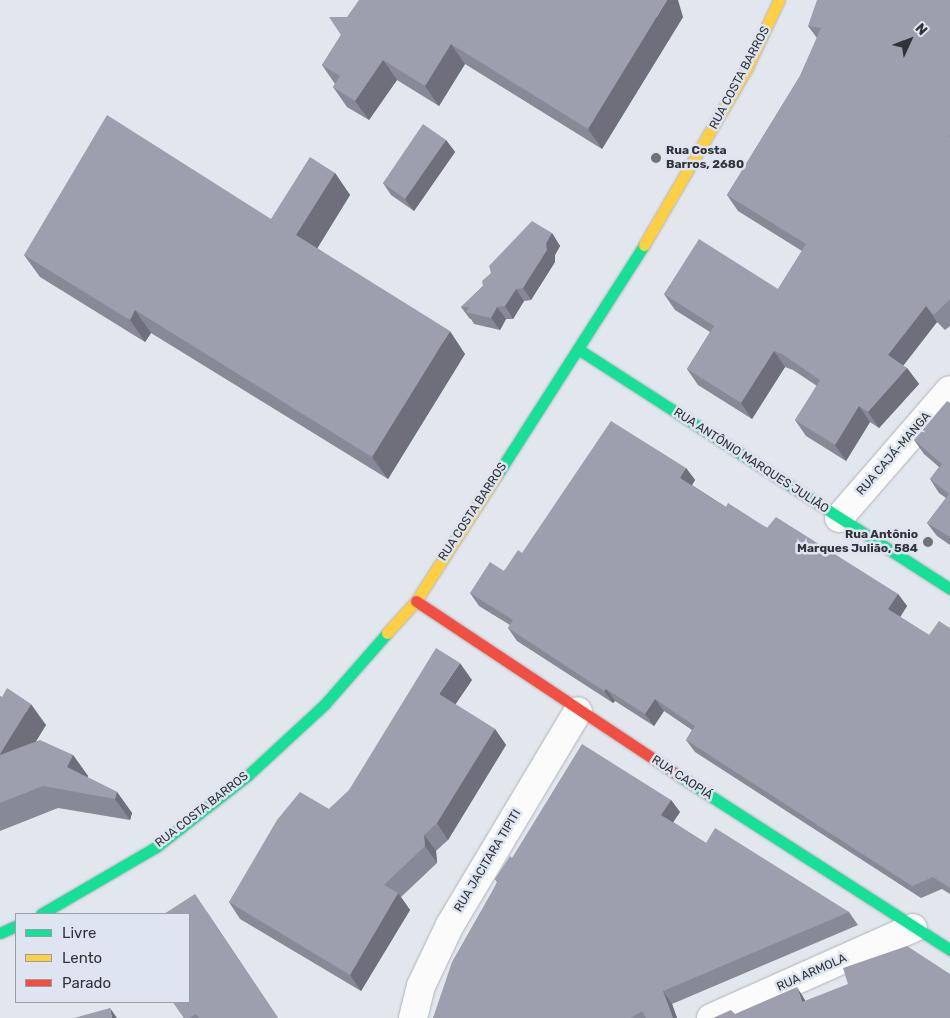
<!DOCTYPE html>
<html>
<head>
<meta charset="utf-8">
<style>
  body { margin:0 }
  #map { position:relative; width:950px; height:1018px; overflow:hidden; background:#e2e6ed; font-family:Rubik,sans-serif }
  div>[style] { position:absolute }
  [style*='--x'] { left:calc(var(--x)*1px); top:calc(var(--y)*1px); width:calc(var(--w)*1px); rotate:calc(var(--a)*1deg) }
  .roads { filter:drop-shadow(0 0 1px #b0b3b8) drop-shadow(0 0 1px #b0b3b8) }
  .street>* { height:28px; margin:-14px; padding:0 14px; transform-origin:14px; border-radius:14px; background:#fbfbfc }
  .fast>* { height:11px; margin:-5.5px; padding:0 5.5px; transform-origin:5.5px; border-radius:5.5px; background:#16e098 }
  .slow>* { height:11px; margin:-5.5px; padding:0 5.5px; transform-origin:5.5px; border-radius:5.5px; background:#ffcf43 }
  .jam>* { height:11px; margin:-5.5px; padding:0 5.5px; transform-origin:5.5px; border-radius:5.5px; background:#f24e42 }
  .wall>* { inset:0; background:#878996 }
  .shaded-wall>* { inset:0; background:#6e6f7a }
  .building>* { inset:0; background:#9d9fae }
  .dots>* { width:14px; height:14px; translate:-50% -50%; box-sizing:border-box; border:2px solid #dee5f1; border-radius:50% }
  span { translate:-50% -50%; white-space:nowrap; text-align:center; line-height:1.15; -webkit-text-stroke:5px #dee5f1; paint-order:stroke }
  .street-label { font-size:12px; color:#303337 }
  .poi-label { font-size:12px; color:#303337; font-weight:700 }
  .left { translate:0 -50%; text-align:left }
  .right { translate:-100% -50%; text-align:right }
  .legend { position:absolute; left:15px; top:913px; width:175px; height:90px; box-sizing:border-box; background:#dee5f1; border:1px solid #989ea7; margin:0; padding:6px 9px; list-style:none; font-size:15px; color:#303337 }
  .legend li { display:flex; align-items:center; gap:10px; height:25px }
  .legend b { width:25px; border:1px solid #989ea7 }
  .north { position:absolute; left:885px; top:15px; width:50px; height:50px; -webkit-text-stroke:4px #dee5f1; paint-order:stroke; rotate:47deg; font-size:14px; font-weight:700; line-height:20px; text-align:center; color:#303337 }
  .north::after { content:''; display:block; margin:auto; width:18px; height:22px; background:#303337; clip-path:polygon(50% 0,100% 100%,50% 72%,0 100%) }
</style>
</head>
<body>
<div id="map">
  <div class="roads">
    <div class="street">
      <i style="--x:839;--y:518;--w:169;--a:-49.1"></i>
      <i style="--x:413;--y:1018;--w:33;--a:-76"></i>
      <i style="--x:421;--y:986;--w:68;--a:-64.6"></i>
      <i style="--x:450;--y:925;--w:249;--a:-59.1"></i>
      <i style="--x:711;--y:1018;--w:221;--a:-24"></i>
    </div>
    <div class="fast">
      <i style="--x:578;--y:349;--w:443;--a:32.8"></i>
      <i style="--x:497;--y:475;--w:273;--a:-57.4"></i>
      <i style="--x:681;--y:777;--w:320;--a:32.7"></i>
      <i style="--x:41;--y:914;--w:133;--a:-30.2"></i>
      <i style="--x:156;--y:847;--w:115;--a:-38"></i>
      <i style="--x:247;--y:776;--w:105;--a:-42.7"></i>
      <i style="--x:324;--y:705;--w:96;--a:-48.8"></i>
      <i style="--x:0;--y:933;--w:17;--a:-24"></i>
    </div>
    <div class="slow">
      <i style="--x:644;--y:245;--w:205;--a:-59.8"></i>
      <i style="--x:747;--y:68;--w:75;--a:-64.8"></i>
      <i style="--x:387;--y:633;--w:43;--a:-47.8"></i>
      <i style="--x:416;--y:601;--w:150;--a:-57.3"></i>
    </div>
    <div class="jam">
      <i style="--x:416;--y:601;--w:318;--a:33.6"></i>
    </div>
  </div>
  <div class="wall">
    <i style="clip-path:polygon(950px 0,950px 326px,945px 330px,937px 322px,903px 366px,907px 368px,919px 384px,879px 428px,870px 422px,846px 461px,806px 436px,795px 420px,817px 386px,793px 370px,785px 367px,752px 419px,698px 385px,687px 369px,710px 332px,675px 310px,664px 294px,778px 289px,802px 251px,738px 211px,727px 195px,800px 76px,817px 38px,808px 26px)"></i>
    <i style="clip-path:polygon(347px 17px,683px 17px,602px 149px,465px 64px,439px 106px,397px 80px,369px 120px,347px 107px,333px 87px,335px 84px,322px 65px,341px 35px)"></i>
    <i style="clip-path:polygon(446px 140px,455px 152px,414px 211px,391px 195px,383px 183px)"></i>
    <i style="clip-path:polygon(335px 173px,350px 195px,317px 248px,465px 354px,388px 479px,151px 333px,145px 342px,40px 277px,24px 255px,271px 219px)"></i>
    <i style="clip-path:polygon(552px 233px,560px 246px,555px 255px,555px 262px,531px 300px,524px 301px,513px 319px,506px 319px,500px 330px,474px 324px,471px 319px,470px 319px,461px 307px,483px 286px)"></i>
    <i style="clip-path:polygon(950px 403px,950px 545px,937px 536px,927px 523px,946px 498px,939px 493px,930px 479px,939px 467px,924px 454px,914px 440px)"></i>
    <i style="clip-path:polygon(686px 468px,695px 480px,692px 485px,726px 507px,898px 594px,907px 606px,900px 617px,929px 635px,950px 628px,950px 894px,942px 889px,921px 898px,695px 752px,686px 740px,692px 730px,664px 711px,654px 726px,615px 701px,613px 703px,517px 641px,508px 628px,510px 625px,479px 606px,470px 593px,504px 571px,522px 553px)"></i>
    <i style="clip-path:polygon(472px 680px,455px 704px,495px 729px,506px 745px,448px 840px,436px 851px,437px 863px,401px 897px,410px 910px,361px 991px,240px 919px,229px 902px,329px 809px)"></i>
    <i style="clip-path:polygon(0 696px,46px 725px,36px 741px,73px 755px,88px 776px,87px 777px,117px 792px,132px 813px,130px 820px,58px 808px,0 831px)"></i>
    <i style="clip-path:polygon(671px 800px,680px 812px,673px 822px,706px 843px,849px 912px,858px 925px,672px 1004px,677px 1018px,433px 1018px,497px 882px,495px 879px,512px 858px)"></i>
    <i style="clip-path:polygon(207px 912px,278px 1018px,184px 1018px,173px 1002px)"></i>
  </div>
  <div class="shaded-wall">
    <i style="clip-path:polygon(667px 0,678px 0,683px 17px,602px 149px,588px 129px)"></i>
    <i style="clip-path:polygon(451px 44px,465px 64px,439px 106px,425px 86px)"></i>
    <i style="clip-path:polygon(383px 60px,397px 80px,369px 120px,355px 101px)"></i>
    <i style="clip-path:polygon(446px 140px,455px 152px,414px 211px,405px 199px)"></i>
    <i style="clip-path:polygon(335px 173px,350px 195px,312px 257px,296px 235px)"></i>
    <i style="clip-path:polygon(552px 233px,560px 246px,555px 255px,555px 262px,531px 300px,523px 288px)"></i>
    <i style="clip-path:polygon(516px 289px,524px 301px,513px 319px,505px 306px)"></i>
    <i style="clip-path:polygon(926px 306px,937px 322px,899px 371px,888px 355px)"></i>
    <i style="clip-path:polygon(497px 307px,506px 319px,500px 330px,491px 318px)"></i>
    <i style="clip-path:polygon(135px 310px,151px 333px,145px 342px,130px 320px)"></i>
    <i style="clip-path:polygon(450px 331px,465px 354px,388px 479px,372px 457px)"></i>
    <i style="clip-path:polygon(774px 351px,785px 367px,752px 419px,741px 403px)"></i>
    <i style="clip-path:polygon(907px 368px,919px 384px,879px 428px,868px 412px)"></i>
    <i style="clip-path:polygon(859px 406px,870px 422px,846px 461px,835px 445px)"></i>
    <i style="clip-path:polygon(686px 468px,695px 480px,689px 490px,680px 478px)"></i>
    <i style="clip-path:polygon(898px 594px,907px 606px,897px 622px,888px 609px)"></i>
    <i style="clip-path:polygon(460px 663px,472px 680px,451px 711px,439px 694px)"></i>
    <i style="clip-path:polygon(606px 689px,615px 701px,613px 703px,604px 691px)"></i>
    <i style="clip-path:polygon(655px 699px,664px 711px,654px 726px,645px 714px)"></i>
    <i style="clip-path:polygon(31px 704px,46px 725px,14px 777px,0 757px,0 754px)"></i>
    <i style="clip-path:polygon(495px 729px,506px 745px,448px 840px,437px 823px)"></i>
    <i style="clip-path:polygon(73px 755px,88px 776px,82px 789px,67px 767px)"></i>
    <i style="clip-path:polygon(117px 792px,132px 813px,130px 820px,115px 799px)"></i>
    <i style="clip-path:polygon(671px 800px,680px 812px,670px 827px,661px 815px)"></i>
    <i style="clip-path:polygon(424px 835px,436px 851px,437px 863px,425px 846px)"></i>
    <i style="clip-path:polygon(398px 893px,410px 910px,361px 991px,350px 975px)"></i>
    <i style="clip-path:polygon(797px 987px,805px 1000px,811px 1014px,802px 1002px)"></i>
    <i style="clip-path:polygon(663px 991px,672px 1004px,677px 1018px,673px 1018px)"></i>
    <i style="clip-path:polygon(110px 1008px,117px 1018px,112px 1018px)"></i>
  </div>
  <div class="building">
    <i style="clip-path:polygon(359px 0,667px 0,588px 129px,451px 44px,425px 86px,383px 60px,355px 101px,333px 87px,340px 76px,322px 65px,341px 35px,329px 17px,347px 17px)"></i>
    <i style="clip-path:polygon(817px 0,950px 0,950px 135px,948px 137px,950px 136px,950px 299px,934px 315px,926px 306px,888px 355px,907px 368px,868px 412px,859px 406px,835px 445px,795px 420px,820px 380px,782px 354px,774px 351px,741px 403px,687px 369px,714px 326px,664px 294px,699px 239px,778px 289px,806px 244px,727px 195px,800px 76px,821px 28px,808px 26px)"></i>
    <i style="clip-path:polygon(107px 115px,271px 219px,310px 157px,335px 173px,296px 235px,450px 331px,372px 457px,135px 310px,130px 320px,24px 255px)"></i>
    <i style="clip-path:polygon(423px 124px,446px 140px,405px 199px,383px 183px)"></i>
    <i style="clip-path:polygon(532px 221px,552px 233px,546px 243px,547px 250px,523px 288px,516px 289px,505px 306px,497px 307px,491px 318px,466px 312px,469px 307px,461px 307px,483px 286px,482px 281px,491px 273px,489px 266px)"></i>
    <i style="clip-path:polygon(947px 401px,950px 403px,950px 537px,927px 523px,949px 494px,930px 479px,942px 464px,914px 440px)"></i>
    <i style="clip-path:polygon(611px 421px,686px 468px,680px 478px,726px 507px,728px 503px,767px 528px,776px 517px,898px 594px,888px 609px,929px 635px,939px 621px,950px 628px,950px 888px,933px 877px,912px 886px,686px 740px,695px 726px,655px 699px,645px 714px,606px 689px,604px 691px,508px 628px,513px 620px,470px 593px,490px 562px,504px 571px,518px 550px,522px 553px)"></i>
    <i style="clip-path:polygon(436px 648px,460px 663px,439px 694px,495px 729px,437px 823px,424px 835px,425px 846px,384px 885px,398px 893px,350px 975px,229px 902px,277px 820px,300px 792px,329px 809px,349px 790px)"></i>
    <i style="clip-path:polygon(7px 688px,31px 704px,0 754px,0 696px,2px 697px)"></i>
    <i style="clip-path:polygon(40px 740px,73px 755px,67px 767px,117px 792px,115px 799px,43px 786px,0 803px,0 755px)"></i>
    <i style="clip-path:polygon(582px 744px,671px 800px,661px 815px,706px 843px,715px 828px,849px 912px,663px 991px,673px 1018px,646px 1018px,642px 1011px,631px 1018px,433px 1018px,452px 962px,498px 881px,495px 879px,510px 856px,512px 858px)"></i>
    <i style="clip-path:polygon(195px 894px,278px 1018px,199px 1018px,196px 1014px,189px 1018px,185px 1018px,179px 1011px,173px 1002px,189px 1002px,189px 914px,164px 914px)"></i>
    <i style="clip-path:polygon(907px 946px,950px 974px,950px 1018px,713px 1018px,731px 1010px,735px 1014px,797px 987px,802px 1002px,848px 984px,843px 968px)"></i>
    <i style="clip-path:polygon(110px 1008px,112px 1018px,74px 1018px)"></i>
  </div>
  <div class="dots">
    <i style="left:656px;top:158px;background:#6e7277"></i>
    <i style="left:928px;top:542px;background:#6e7277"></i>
  </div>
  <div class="street-label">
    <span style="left:740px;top:78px;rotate:-62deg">RUA COSTA BARROS</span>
    <span style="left:894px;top:454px;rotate:-49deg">RUA CAJÁ-MANGA</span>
    <span style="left:751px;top:461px;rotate:33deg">RUA ANTÔNIO MARQUES JULIÃO</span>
    <span style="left:473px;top:512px;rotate:-57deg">RUA COSTA BARROS</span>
    <span style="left:682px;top:778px;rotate:33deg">RUA CAOPIÁ</span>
    <span style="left:202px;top:810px;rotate:-38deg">RUA COSTA BARROS</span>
    <span style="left:488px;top:861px;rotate:-59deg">RUA JACITARA TIPITI</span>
    <span style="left:812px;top:973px;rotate:-24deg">RUA ARMOLA</span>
  </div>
  <div class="poi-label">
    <span class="left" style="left:666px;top:158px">Rua Costa<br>Barros, 2680</span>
    <span class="right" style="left:918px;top:542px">Rua Antônio<br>Marques Julião, 584</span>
  </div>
  <ul class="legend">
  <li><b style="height:6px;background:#16e098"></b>Livre</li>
  <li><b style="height:6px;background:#ffcf43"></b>Lento</li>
  <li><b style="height:6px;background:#f24e42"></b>Parado</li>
  </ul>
  <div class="north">N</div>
</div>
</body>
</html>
